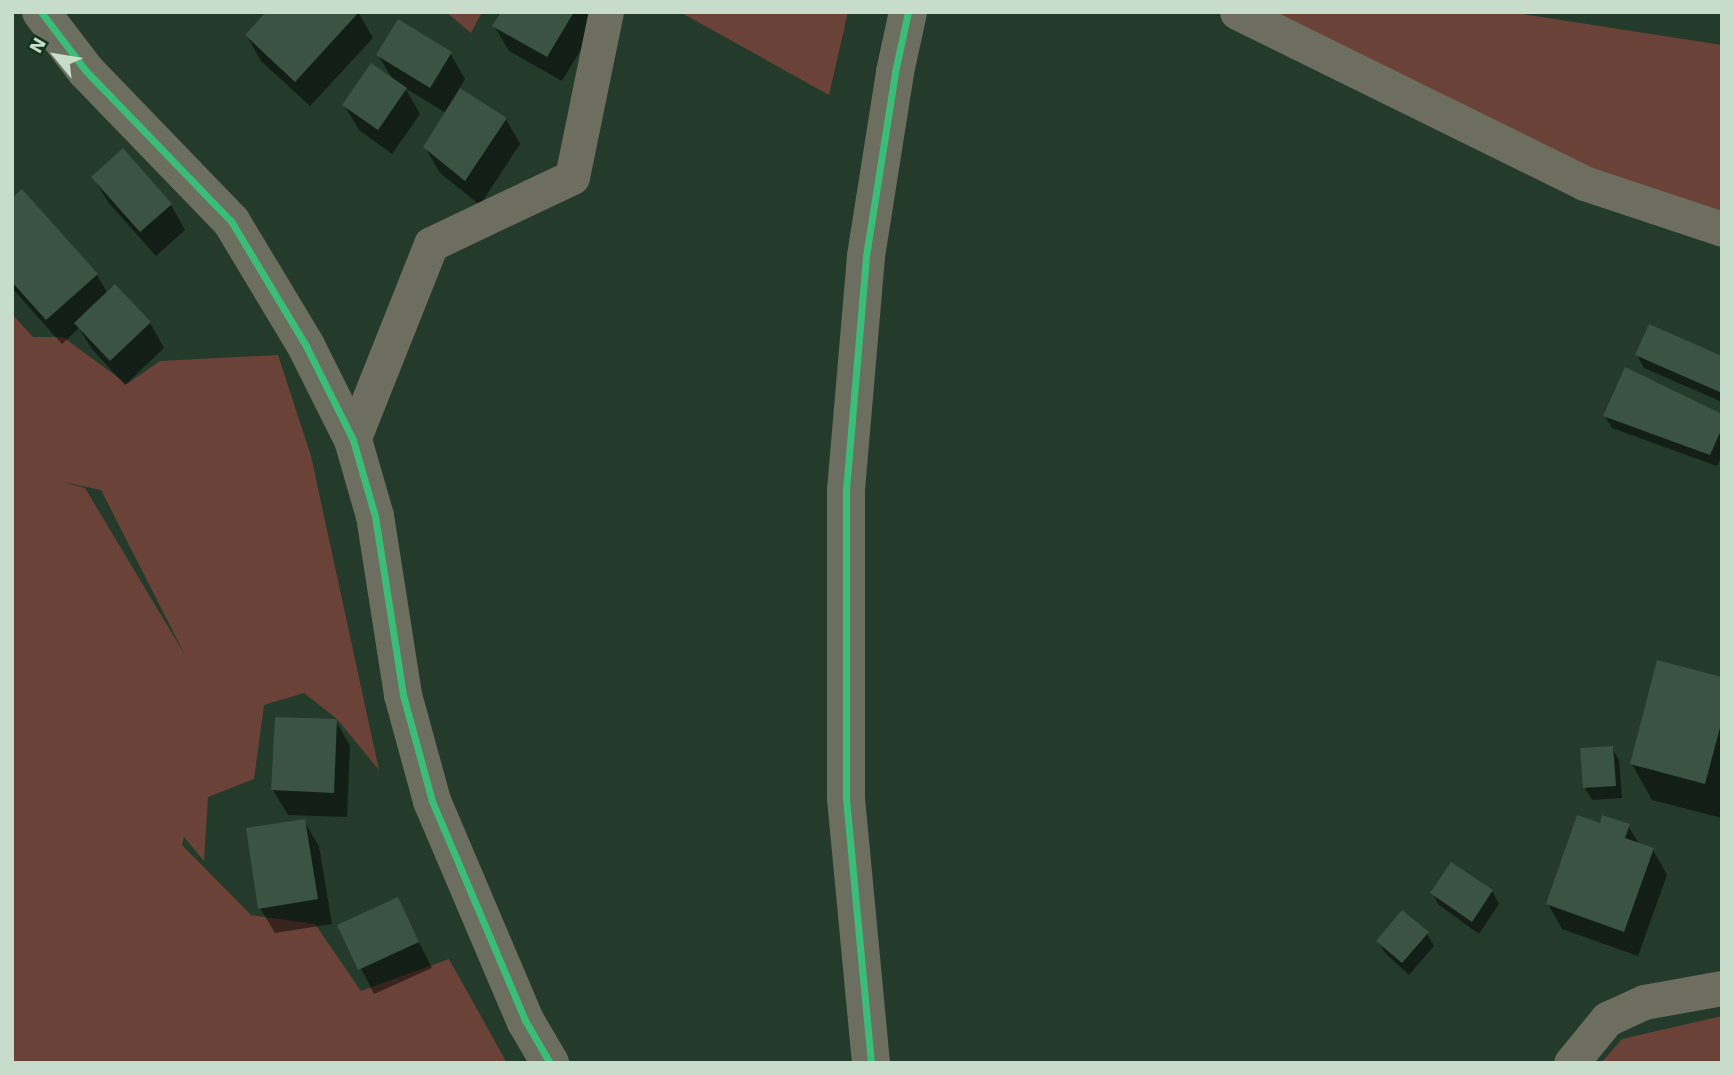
<!DOCTYPE html>
<html>
<head>
<meta charset="utf-8">
<style>
  body { margin:0 }
  #map { position:relative; width:1734px; height:1075px; overflow:hidden; background:#243a2a; font-family:"Work Sans",sans-serif }
  div>[style] { position:absolute }
  [style*='--x'] { left:calc(var(--x)*1px); top:calc(var(--y)*1px); width:calc(var(--w)*1px); rotate:calc(var(--a)*1deg) }
  .green>* { inset:0; background:#6b4238 }
  .shadow>* { inset:0; background:#0007 }
  .building>* { inset:0; background:#3a5342 }
  .street>* { height:35px; margin:-17.5px; padding:0 17.5px; transform-origin:17.5px; border-radius:17.5px; background:#6d6d60 }
  .secondary>* { height:38px; margin:-19px; padding:0 19px; transform-origin:19px; border-radius:19px; background:#6c6f5f }
  .cycleway>* { height:7px; margin:-3.5px; padding:0 3.5px; transform-origin:3.5px; border-radius:3.5px; background:#3abd76 }
  span { translate:-50% -50%; white-space:nowrap; text-align:center; line-height:1.15; -webkit-text-stroke:5px #10371d; paint-order:stroke }
  .frame { position:absolute; inset:0; border:14px solid #c7dccb; pointer-events:none }
  .north { position:absolute; left:21px; top:21px; width:70px; height:70px; -webkit-text-stroke:5px #10371d; paint-order:stroke; rotate:300deg; font-size:19px; font-weight:700; line-height:28px; text-align:center; color:#c7dccb }
  .north::after { content:''; display:block; margin:auto; width:24px; height:32px; background:#c7dccb; clip-path:polygon(50% 0,100% 100%,50% 72%,0 100%) }
</style>
</head>
<body>
<div id="map">
  <div class="green">
    <i style="clip-path:polygon(446px 12px,482px 12px,471px 33px)"></i>
    <i style="clip-path:polygon(680px 12px,848px 12px,829px 95px)"></i>
    <i style="clip-path:polygon(1260px 12px,1510px 12px,1722px 45px,1722px 214px,1591px 175px)"></i>
    <i style="clip-path:polygon(evenodd,12px 314px,33px 337px,63px 337px,127px 384px,160px 361px,278px 355px,311px 456px,379px 770px,337px 719px,304px 693px,264px 705px,254px 779px,208px 797px,204px 861px,184px 837px,182px 845px,251px 915px,315px 924px,361px 991px,449px 959px,507px 1063px,12px 1063px,12px 314px,59px 481px,101px 490px,185px 655px,85px 488px,59px 481px)"></i>
    <i style="clip-path:polygon(1722px 1016px,1722px 1063px,1601px 1063px,1622px 1039px)"></i>
  </div>
  <div class="shadow">
    <i style="clip-path:polygon(358px 12px,373px 38px,310px 106px,261px 61px,247px 36px)"></i>
    <i style="clip-path:polygon(503px 12px,593px 12px,598px 21px,562px 81px,509px 51px,494px 26px)"></i>
    <i style="clip-path:polygon(450px 53px,465px 79px,459px 89px,506px 119px,520px 144px,480px 205px,440px 173px,425px 147px,446px 113px,405px 88px,420px 114px,392px 154px,359px 130px,344px 105px,393px 80px,378px 55px)"></i>
    <i style="clip-path:polygon(123px 151px,171px 205px,185px 230px,156px 256px,108px 202px,93px 177px)"></i>
    <i style="clip-path:polygon(12px 201px,97px 275px,108px 294px,150px 323px,164px 348px,125px 385px,91px 348px,79px 328px,62px 344px,12px 288px)"></i>
    <i style="clip-path:polygon(1637px 355px,1722px 358px,1722px 402px,1644px 368px)"></i>
    <i style="clip-path:polygon(1605px 416px,1722px 416px,1722px 455px,1717px 466px,1612px 428px)"></i>
    <i style="clip-path:polygon(1722px 678px,1722px 818px,1652px 800px,1632px 764px)"></i>
    <i style="clip-path:polygon(336px 721px,350px 746px,347px 817px,288px 815px,273px 790px)"></i>
    <i style="clip-path:polygon(1612px 748px,1619px 760px,1622px 798px,1592px 800px,1585px 788px)"></i>
    <i style="clip-path:polygon(304px 821px,319px 846px,332px 924px,275px 933px,260px 908px)"></i>
    <i style="clip-path:polygon(1601px 825px,1628px 826px,1640px 845px,1653px 850px,1667px 875px,1638px 956px,1562px 929px,1548px 904px)"></i>
    <i style="clip-path:polygon(1492px 891px,1499px 904px,1479px 934px,1439px 905px,1432px 893px)"></i>
    <i style="clip-path:polygon(397px 899px,432px 968px,374px 994px,339px 925px)"></i>
    <i style="clip-path:polygon(1427px 934px,1434px 946px,1409px 975px,1385px 953px,1378px 941px)"></i>
  </div>
  <div class="building">
    <i style="clip-path:polygon(266px 12px,359px 12px,295px 82px,245px 35px)"></i>
    <i style="clip-path:polygon(501px 12px,574px 12px,547px 57px,492px 26px)"></i>
    <i style="clip-path:polygon(398px 19px,452px 52px,430px 88px,376px 55px)"></i>
    <i style="clip-path:polygon(371px 63px,407px 88px,378px 130px,342px 105px)"></i>
    <i style="clip-path:polygon(460px 88px,507px 118px,465px 181px,423px 147px)"></i>
    <i style="clip-path:polygon(123px 148px,172px 204px,140px 232px,91px 177px)"></i>
    <i style="clip-path:polygon(22px 189px,98px 274px,46px 320px,12px 282px,12px 198px)"></i>
    <i style="clip-path:polygon(115px 284px,151px 322px,110px 361px,74px 323px)"></i>
    <i style="clip-path:polygon(1649px 324px,1722px 356px,1722px 393px,1635px 355px)"></i>
    <i style="clip-path:polygon(1625px 367px,1722px 414px,1722px 428px,1710px 455px,1603px 416px)"></i>
    <i style="clip-path:polygon(1657px 660px,1722px 677px,1722px 720px,1705px 784px,1630px 764px)"></i>
    <i style="clip-path:polygon(275px 717px,337px 719px,334px 793px,271px 790px)"></i>
    <i style="clip-path:polygon(1613px 746px,1616px 786px,1583px 788px,1580px 748px)"></i>
    <i style="clip-path:polygon(1577px 815px,1600px 823px,1602px 815px,1630px 824px,1625px 838px,1654px 848px,1624px 932px,1546px 904px)"></i>
    <i style="clip-path:polygon(305px 819px,318px 899px,258px 909px,246px 828px)"></i>
    <i style="clip-path:polygon(1451px 862px,1493px 890px,1472px 922px,1430px 893px)"></i>
    <i style="clip-path:polygon(398px 897px,419px 942px,358px 970px,337px 925px)"></i>
    <i style="clip-path:polygon(1402px 910px,1429px 932px,1402px 963px,1376px 941px)"></i>
  </div>
  <div class="street">
    <i style="--x:1237;--y:12;--w:387;--a:26.2"></i>
    <i style="--x:1584;--y:183;--w:145;--a:18.4"></i>
    <i style="--x:353;--y:440;--w:211;--a:-68.3"></i>
    <i style="--x:431;--y:244;--w:156;--a:-25.4"></i>
    <i style="--x:572;--y:177;--w:168;--a:-78.4"></i>
    <i style="--x:1571;--y:1063;--w:57;--a:-50.7"></i>
    <i style="--x:1607;--y:1019;--w:41;--a:-24.7"></i>
    <i style="--x:1644;--y:1002;--w:79;--a:-10.2"></i>
  </div>
  <div class="secondary">
    <i style="--x:41;--y:12;--w:74;--a:52.7"></i>
    <i style="--x:86;--y:71;--w:209;--a:46"></i>
    <i style="--x:231;--y:221;--w:146;--a:59"></i>
    <i style="--x:306;--y:346;--w:105;--a:63.4"></i>
    <i style="--x:353;--y:440;--w:79;--a:73.9"></i>
    <i style="--x:375;--y:516;--w:181;--a:81.1"></i>
    <i style="--x:403;--y:695;--w:110;--a:74.7"></i>
    <i style="--x:432;--y:801;--w:240;--a:67"></i>
    <i style="--x:526;--y:1022;--w:48;--a:59.7"></i>
    <i style="--x:871;--y:1063;--w:267;--a:-95.4"></i>
    <i style="--x:846;--y:797;--w:307;--a:-90"></i>
    <i style="--x:846;--y:490;--w:235;--a:-85.1"></i>
    <i style="--x:866;--y:256;--w:186;--a:-81"></i>
    <i style="--x:895;--y:72;--w:61;--a:-77.8"></i>
  </div>
  <div class="cycleway">
    <i style="--x:41;--y:12;--w:74;--a:52.7"></i>
    <i style="--x:86;--y:71;--w:209;--a:46"></i>
    <i style="--x:231;--y:221;--w:146;--a:59"></i>
    <i style="--x:306;--y:346;--w:105;--a:63.4"></i>
    <i style="--x:353;--y:440;--w:79;--a:73.9"></i>
    <i style="--x:375;--y:516;--w:181;--a:81.1"></i>
    <i style="--x:403;--y:695;--w:110;--a:74.7"></i>
    <i style="--x:432;--y:801;--w:240;--a:67"></i>
    <i style="--x:526;--y:1022;--w:48;--a:59.7"></i>
    <i style="--x:871;--y:1063;--w:267;--a:-95.4"></i>
    <i style="--x:846;--y:797;--w:307;--a:-90"></i>
    <i style="--x:846;--y:490;--w:235;--a:-85.1"></i>
    <i style="--x:866;--y:256;--w:186;--a:-81"></i>
    <i style="--x:895;--y:72;--w:61;--a:-77.8"></i>
  </div>
  <div class="frame"></div>
  <div class="north">N</div>
</div>
</body>
</html>
